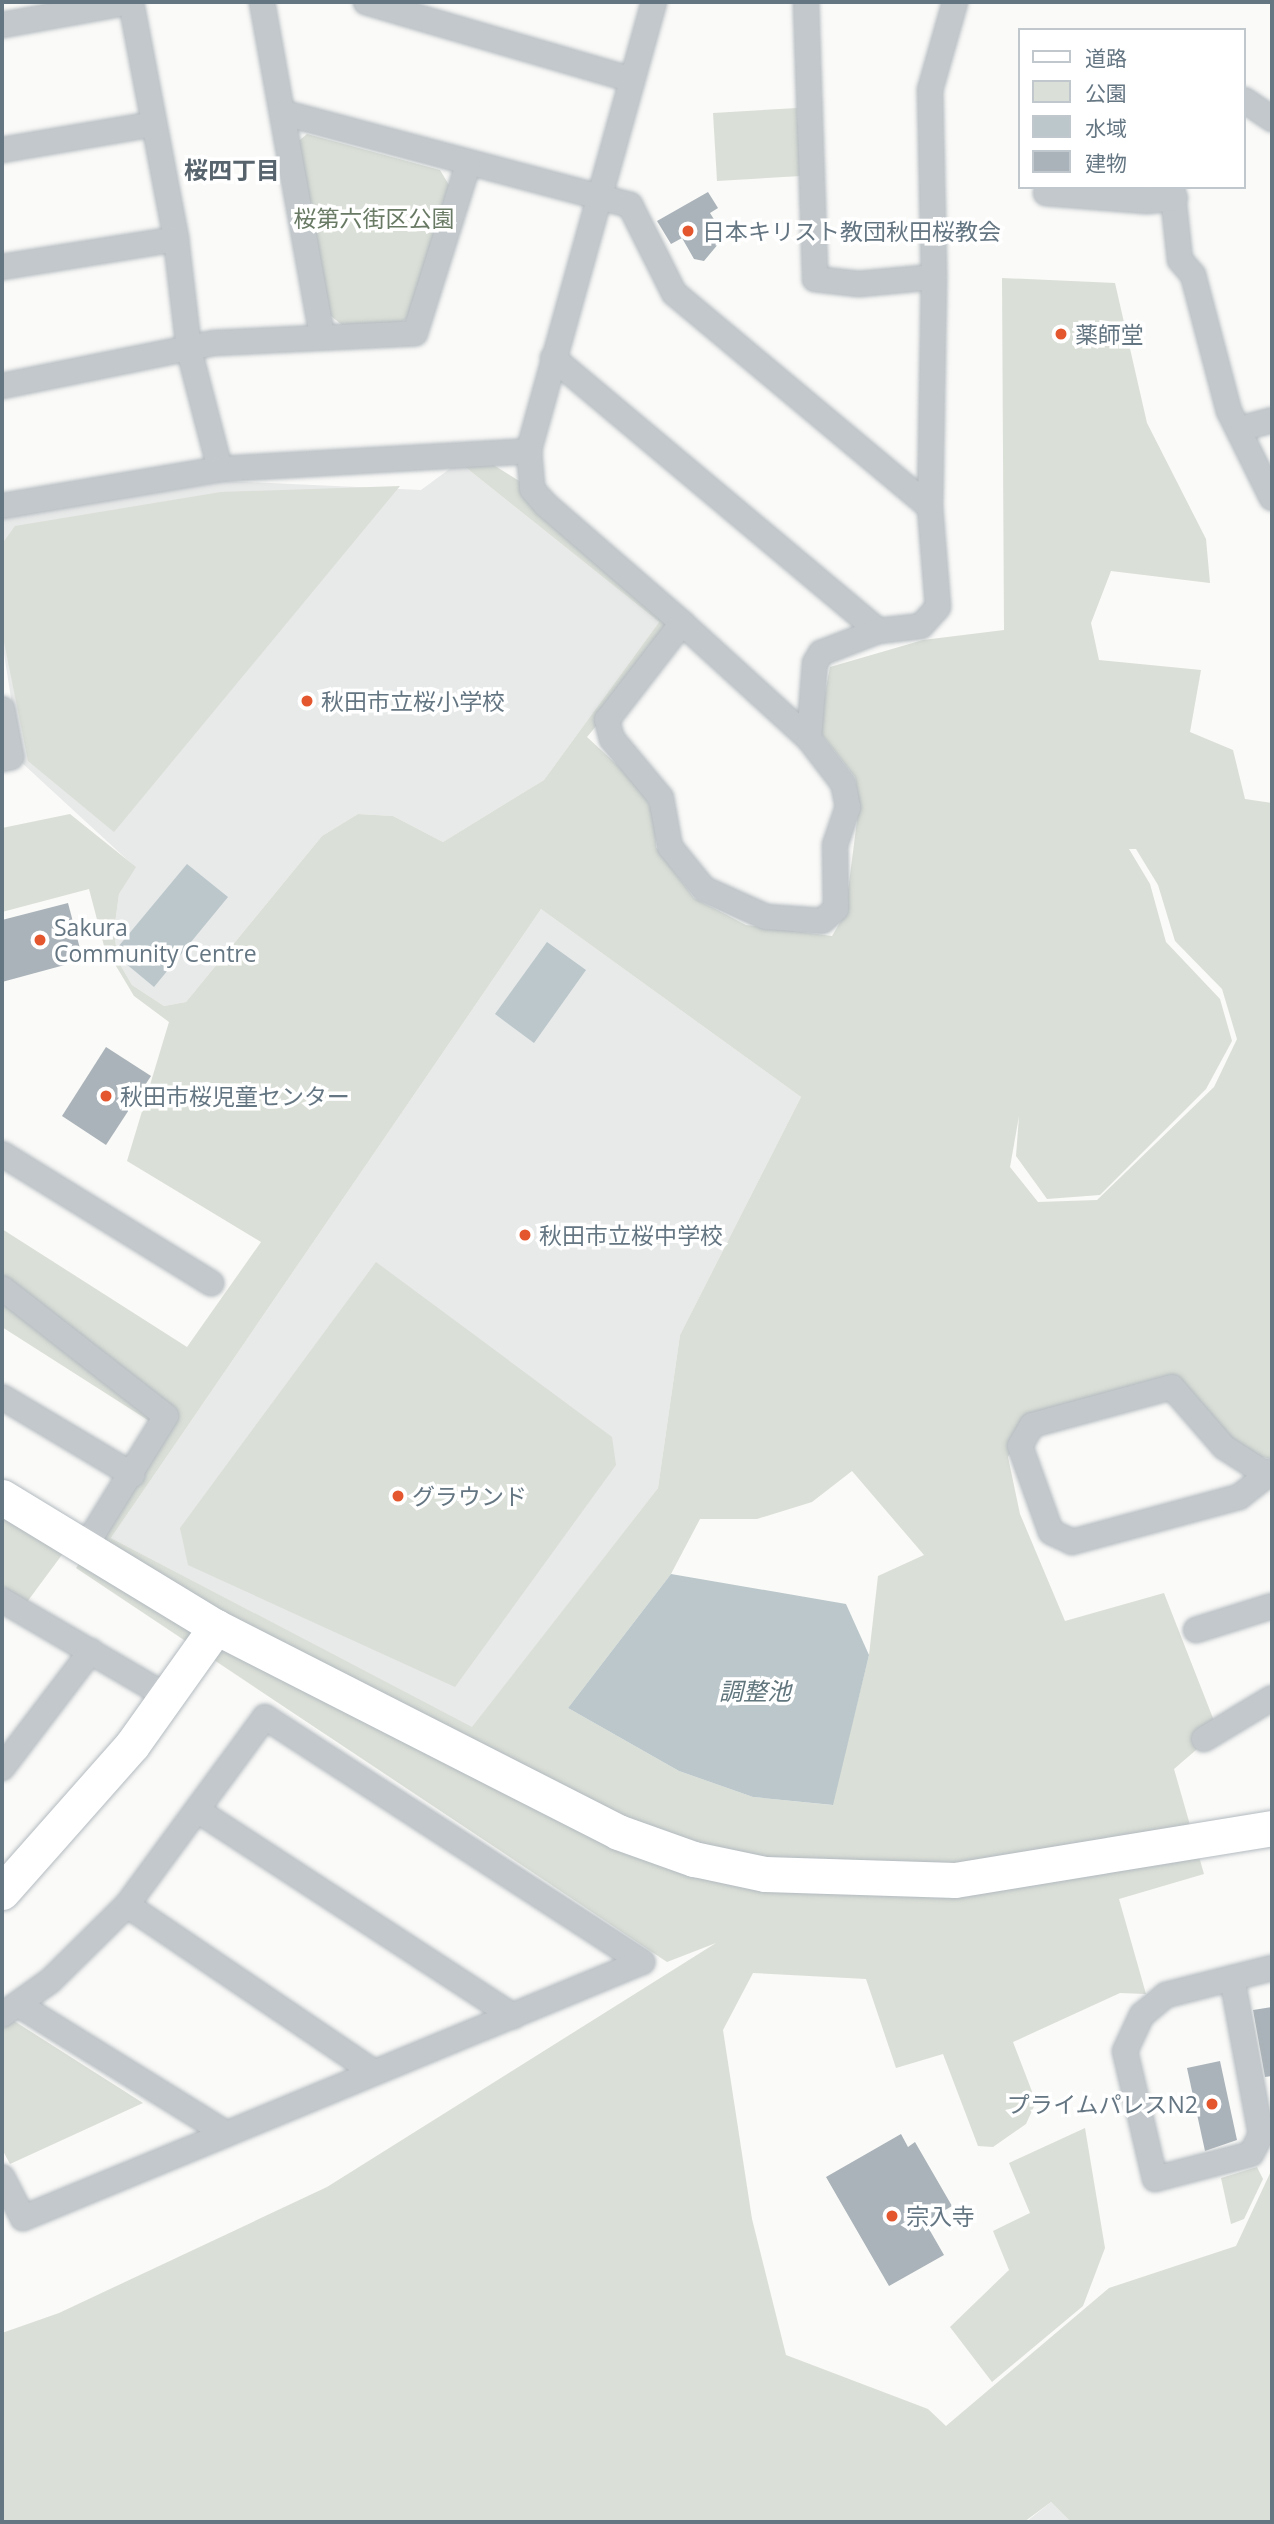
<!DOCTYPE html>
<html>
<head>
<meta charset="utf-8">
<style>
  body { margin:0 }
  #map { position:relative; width:1274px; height:2524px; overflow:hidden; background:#fafaf8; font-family:"Open Sans","Noto Sans JP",sans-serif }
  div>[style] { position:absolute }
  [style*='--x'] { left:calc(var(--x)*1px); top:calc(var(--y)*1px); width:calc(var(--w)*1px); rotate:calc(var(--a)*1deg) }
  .built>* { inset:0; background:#e8e9e9 }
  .green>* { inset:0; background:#dadfd7 }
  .water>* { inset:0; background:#bbc7cb }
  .building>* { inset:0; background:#aab3b9 }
  .roads { filter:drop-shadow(0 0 2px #b3babf) drop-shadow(0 0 2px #b3babf) }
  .street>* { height:24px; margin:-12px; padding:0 12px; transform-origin:12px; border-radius:12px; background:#c3c8cc }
  .secondary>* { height:35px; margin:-17.5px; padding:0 17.5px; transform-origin:17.5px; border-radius:17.5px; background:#fff }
  .dots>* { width:19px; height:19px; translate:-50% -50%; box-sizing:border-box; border:4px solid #fff; border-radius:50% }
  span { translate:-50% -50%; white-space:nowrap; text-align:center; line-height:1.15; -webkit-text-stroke:7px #fff; paint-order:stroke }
  .park-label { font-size:23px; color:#687a64 }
  .poi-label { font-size:23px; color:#657683 }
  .left { translate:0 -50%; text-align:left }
  .right { translate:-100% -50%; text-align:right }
  .neighbourhood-label { font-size:24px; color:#57646e; font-weight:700 }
  .water-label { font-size:24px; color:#60757c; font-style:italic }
  .frame { position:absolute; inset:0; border:4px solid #657683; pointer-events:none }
  .legend { position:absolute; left:1018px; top:28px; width:228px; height:161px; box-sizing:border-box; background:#fff; border:2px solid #c1c8cd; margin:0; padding:9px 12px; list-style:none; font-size:21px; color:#657683 }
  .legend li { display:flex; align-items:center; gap:14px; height:35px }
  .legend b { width:35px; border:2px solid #c1c8cd }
</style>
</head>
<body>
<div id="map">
  <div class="built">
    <i style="clip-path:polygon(459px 462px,659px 622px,544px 780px,443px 842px,393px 816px,358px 814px,322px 836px,186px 1002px,164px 1006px,132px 985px,118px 961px,114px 931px,119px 894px,135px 867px,21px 762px,2px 641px,2px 517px,225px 481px,421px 490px)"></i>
    <i style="clip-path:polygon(541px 909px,801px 1097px,680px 1335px,658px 1488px,472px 1728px,111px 1538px)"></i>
    <i style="clip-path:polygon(1051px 2502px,1071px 2522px,1026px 2522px)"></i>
  </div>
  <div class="green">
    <i style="clip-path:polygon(797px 108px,801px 176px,717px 181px,713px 113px)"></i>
    <i style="clip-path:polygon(307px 134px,440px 170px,449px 185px,414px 313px,399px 324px,346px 328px,327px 313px,295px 144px)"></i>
    <i style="clip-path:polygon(evenodd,1002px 278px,1115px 283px,1147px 423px,1206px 539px,1210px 583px,1111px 571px,1091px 623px,1099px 660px,1201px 670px,1190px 732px,1233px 750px,1245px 799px,1272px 803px,1272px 1459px,1239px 1453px,1167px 1376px,1037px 1412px,1008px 1457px,1020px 1514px,1065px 1621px,1164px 1593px,1218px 1731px,1174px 1769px,1204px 1874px,1119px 1899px,1146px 1994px,1120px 1993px,1013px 2042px,1036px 2102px,1026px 2124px,993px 2147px,978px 2146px,943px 2054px,896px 2068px,866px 1979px,753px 1973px,723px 2030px,752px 2219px,786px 2355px,928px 2409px,946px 2426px,1109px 2288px,1236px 2246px,1272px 2169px,1272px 2522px,1071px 2522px,1051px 2502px,1024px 2522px,2px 2522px,2px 2333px,59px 2313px,327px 2187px,716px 1943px,667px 1962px,76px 1568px,168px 1433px,2px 1327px,2px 1229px,187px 1347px,261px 1242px,127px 1161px,169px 1022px,134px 996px,104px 946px,89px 889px,2px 912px,2px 828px,70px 814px,136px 867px,119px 894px,114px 931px,118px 961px,132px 985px,164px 1006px,186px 1002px,322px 836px,358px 814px,393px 816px,443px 842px,544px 780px,659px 622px,459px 462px,479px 456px,532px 489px,682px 623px,587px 737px,640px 786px,655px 816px,656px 847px,694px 898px,746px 925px,832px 936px,845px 914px,859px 805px,855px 777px,818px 730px,830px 667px,923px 640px,1004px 630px,1002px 278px,1129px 849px,1136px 849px,1158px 885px,1175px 941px,1222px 989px,1237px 1039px,1214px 1087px,1097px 1200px,1038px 1202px,1010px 1167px,1019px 1116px,1016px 1156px,1047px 1199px,1100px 1195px,1206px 1089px,1232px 1041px,1220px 999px,1166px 942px,1150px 884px,1129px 849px,1002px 278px,541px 909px,801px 1097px,680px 1335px,658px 1488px,472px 1727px,111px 1538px,541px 909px,1002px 278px,852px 1471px,924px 1555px,878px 1576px,869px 1655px,832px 1805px,753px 1797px,679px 1771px,568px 1708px,671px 1574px,700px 1519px,757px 1519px,812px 1502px,852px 1471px)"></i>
    <i style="clip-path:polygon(400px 486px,114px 832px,28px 761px,2px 632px,2px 544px,15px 526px,221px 492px)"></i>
    <i style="clip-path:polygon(376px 1262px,612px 1437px,616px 1465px,455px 1687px,188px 1565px,180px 1528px)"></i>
    <i style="clip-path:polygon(2px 1510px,67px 1548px,27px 1602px,2px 1586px)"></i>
    <i style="clip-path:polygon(11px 2019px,143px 2103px,10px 2164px,2px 2149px,2px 2025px)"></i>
    <i style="clip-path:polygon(1085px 2128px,1105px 2248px,1083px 2306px,992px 2382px,950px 2327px,1009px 2270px,993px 2231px,1030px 2213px,1009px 2163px)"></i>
    <i style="clip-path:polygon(1257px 2167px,1263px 2179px,1244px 2219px,1231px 2224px,1221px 2178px)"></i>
  </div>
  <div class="water">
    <i style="clip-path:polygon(187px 864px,228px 897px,154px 987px,113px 953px)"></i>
    <i style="clip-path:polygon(547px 942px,586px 970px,534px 1043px,495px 1014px)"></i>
    <i style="clip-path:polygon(671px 1574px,846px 1604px,869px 1655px,833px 1805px,753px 1797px,679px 1771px,568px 1708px)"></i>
  </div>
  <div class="building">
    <i style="clip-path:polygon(708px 192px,718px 208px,710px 213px,715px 221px,708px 225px,719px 243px,704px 261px,694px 259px,682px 238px,671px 244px,657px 221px)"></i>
    <i style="clip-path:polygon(68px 903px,83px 960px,2px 982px,2px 920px)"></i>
    <i style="clip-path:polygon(106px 1047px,151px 1076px,106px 1145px,62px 1116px)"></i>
    <i style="clip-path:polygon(1272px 2007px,1272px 2076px,1265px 2077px,1253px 2010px)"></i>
    <i style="clip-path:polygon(1220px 2061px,1237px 2140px,1205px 2151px,1187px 2068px)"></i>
    <i style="clip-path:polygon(901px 2134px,908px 2147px,915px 2142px,952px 2206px,925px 2222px,944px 2255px,889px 2286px,826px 2177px)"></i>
  </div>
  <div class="roads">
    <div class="street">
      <i style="--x:131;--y:2;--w:241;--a:79.2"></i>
      <i style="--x:176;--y:239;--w:112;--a:83.3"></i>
      <i style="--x:189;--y:350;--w:123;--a:75.4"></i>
      <i style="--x:262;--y:2;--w:339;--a:79.8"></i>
      <i style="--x:366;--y:2;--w:274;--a:16.3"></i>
      <i style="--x:654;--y:2;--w:466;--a:105.6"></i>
      <i style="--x:529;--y:451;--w:38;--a:85"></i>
      <i style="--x:532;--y:489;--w:21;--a:49"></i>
      <i style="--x:546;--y:505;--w:180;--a:40.9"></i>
      <i style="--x:682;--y:623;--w:172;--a:42.4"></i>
      <i style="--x:809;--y:739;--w:56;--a:52.3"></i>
      <i style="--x:843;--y:783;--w:25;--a:78"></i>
      <i style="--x:848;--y:807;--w:40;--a:108.9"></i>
      <i style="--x:835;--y:845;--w:64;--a:89.1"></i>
      <i style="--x:836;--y:909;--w:18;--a:139"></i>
      <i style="--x:822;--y:921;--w:56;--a:-175.9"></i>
      <i style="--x:766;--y:917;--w:68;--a:-155.7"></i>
      <i style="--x:704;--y:889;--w:54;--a:-129"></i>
      <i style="--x:670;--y:847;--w:50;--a:-100.4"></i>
      <i style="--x:661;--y:798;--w:77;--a:-129.7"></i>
      <i style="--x:612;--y:739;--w:20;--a:-105"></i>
      <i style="--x:607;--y:720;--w:123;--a:-52.3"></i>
      <i style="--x:806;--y:2;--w:277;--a:88.1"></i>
      <i style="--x:815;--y:279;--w:44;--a:6.5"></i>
      <i style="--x:859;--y:284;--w:75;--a:-5.3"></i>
      <i style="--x:2;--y:25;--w:130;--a:-10.2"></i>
      <i style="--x:1244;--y:100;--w:34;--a:34"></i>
      <i style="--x:284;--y:113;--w:358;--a:14.9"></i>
      <i style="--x:630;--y:205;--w:98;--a:63.4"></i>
      <i style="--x:674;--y:293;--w:334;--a:39.9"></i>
      <i style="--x:2;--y:150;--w:154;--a:-9.7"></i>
      <i style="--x:1172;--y:187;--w:73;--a:83.7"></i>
      <i style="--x:1180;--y:260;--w:20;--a:49"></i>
      <i style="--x:1193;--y:275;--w:141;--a:75.2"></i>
      <i style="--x:1229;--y:411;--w:97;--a:63.7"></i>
      <i style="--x:1046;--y:193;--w:101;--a:4.5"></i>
      <i style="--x:1147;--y:201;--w:28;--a:-6"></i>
      <i style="--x:2;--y:267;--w:176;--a:-9.1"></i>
      <i style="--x:553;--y:358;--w:424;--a:40"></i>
      <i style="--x:2;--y:386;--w:216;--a:-11.5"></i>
      <i style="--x:214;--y:343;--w:201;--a:-2.8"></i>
      <i style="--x:415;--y:333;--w:176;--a:-72.5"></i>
      <i style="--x:1243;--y:428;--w:30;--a:-15"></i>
      <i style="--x:2;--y:506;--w:221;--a:-9.6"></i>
      <i style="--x:220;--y:469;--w:310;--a:-3.3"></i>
      <i style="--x:2;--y:709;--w:49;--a:79.4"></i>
      <i style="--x:11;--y:757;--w:9;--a:167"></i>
      <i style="--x:809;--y:739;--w:76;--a:-85.5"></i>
      <i style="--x:815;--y:663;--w:12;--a:-59"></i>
      <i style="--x:821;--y:653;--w:61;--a:-21.1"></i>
      <i style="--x:878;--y:631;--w:43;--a:-6.6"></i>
      <i style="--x:921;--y:626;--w:25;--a:-48"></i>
      <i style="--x:938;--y:607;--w:100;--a:-94.6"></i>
      <i style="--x:930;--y:507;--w:230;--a:-89"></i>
      <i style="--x:934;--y:277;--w:187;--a:-91.2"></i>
      <i style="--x:930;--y:90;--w:91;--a:-74.1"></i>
      <i style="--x:2;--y:1154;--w:246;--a:31.7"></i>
      <i style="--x:2;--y:1288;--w:208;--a:38"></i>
      <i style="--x:166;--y:1416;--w:154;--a:121.7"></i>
      <i style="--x:2;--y:1397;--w:152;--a:30.8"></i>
      <i style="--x:1266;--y:1474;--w:50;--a:-147.3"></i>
      <i style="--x:1224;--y:1447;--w:79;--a:-130.9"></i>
      <i style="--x:1172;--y:1387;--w:145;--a:164.8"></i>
      <i style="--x:1032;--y:1425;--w:24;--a:120"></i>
      <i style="--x:1020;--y:1446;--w:91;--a:70.2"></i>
      <i style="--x:1051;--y:1532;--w:23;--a:25"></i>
      <i style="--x:1072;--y:1542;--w:173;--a:-15.1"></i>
      <i style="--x:1239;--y:1497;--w:42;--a:-38.2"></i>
      <i style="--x:2;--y:1600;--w:190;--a:30.3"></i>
      <i style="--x:1196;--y:1630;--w:80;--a:-17.5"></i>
      <i style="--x:1204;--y:1739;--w:79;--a:-31.1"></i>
      <i style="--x:2;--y:1768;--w:147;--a:-52.7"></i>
      <i style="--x:200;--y:1812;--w:374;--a:33.1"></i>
      <i style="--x:127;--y:1905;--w:296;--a:34.1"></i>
      <i style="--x:1232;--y:1978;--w:160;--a:79.5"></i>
      <i style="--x:1261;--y:2135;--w:21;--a:118"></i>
      <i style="--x:1251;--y:2154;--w:99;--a:165.4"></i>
      <i style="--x:1155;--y:2179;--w:131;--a:-103.2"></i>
      <i style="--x:1125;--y:2051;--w:40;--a:-65"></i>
      <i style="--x:1142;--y:2015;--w:31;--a:-40"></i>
      <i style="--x:1166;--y:1995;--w:109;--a:-14.3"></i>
      <i style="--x:19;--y:2005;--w:239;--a:31.8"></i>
      <i style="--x:2;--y:2015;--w:59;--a:-35.3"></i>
      <i style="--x:50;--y:1981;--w:108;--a:-44.6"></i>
      <i style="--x:127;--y:1905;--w:233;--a:-53.7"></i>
      <i style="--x:265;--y:1717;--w:450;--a:33"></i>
      <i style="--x:642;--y:1962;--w:670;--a:157.53"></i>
      <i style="--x:23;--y:2218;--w:46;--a:-117.1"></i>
    </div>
    <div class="secondary">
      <i style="--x:2;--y:1497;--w:250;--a:31.3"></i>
      <i style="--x:216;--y:1627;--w:451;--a:27"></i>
      <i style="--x:618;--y:1832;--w:81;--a:19.6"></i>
      <i style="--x:694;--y:1859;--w:73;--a:11.9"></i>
      <i style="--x:765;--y:1874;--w:190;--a:1.8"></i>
      <i style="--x:955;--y:1880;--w:321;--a:-9.3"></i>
      <i style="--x:2;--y:1892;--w:196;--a:-48.5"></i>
      <i style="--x:132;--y:1745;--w:145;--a:-54.6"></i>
    </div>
  </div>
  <div class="dots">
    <i style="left:688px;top:231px;background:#e4572e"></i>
    <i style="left:1061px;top:334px;background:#e4572e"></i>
    <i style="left:307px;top:701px;background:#e4572e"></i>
    <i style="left:40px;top:940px;background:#e4572e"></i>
    <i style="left:106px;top:1096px;background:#e4572e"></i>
    <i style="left:525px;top:1235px;background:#e4572e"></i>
    <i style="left:398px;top:1496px;background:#e4572e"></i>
    <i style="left:1212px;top:2104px;background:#e4572e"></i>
    <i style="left:892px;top:2216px;background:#e4572e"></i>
  </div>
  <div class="park-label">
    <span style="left:374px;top:218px">桜第六街区公園</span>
  </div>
  <div class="poi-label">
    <span class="left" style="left:702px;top:231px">日本キリスト教団秋田桜教会</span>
    <span class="left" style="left:1075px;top:334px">薬師堂</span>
    <span class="left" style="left:321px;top:701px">秋田市立桜小学校</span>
    <span class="left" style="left:54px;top:940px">Sakura<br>Community Centre</span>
    <span class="left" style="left:120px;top:1096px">秋田市桜児童センター</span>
    <span class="left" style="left:539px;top:1235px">秋田市立桜中学校</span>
    <span class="left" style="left:412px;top:1496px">グラウンド</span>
    <span class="right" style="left:1198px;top:2104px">プライムパレスN2</span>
    <span class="left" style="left:906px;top:2216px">宗入寺</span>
  </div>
  <div class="neighbourhood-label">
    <span style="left:232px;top:170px">桜四丁目</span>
  </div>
  <div class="water-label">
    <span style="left:755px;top:1691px">調整池</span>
  </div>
  <div class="frame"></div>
  <ul class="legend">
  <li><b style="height:9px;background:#fff"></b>道路</li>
  <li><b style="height:19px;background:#dadfd7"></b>公園</li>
  <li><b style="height:19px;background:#bbc7cb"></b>水域</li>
  <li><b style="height:19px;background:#aab3b9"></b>建物</li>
  </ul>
</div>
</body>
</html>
